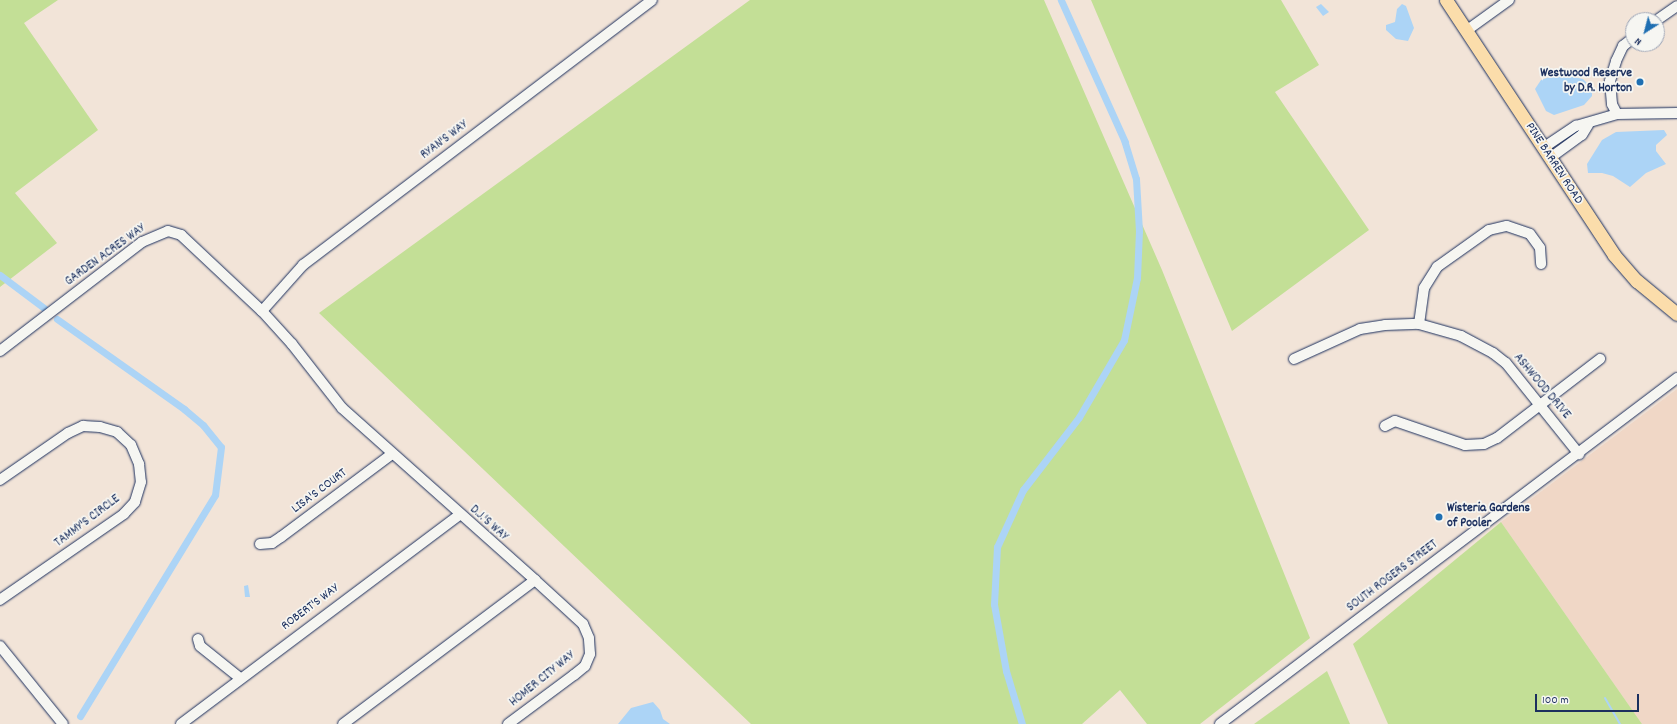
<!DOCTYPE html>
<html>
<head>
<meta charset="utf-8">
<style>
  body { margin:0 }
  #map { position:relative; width:1677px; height:724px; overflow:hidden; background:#f2e4d8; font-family:Dekko,sans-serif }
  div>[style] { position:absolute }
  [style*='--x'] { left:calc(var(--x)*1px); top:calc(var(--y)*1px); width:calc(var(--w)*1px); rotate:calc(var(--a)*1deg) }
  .built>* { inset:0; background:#f0d7c6 }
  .green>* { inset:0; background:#c3df96 }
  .water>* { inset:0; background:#acd4f6 }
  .stream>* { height:2px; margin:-1px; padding:0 1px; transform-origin:1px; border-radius:1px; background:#acd4f6 }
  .canal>* { height:7px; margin:-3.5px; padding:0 3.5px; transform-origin:3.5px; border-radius:3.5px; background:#acd4f6 }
  .roads { filter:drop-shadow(0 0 1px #1b2f5e) drop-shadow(0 0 1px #1b2f5e) }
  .minor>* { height:10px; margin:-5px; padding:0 5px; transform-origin:5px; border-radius:5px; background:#f6f6f2 }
  .major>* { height:13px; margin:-6.5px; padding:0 6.5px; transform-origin:6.5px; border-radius:6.5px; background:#fbddab }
  .dots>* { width:11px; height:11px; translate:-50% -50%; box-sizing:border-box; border:2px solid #f6f6f2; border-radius:50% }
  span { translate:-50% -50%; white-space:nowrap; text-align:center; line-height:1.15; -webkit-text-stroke:3.5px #f6f6f2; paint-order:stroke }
  .poi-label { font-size:13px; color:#1b2f5e; font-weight:700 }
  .right { translate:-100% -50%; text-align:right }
  .left { translate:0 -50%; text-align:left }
  .street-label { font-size:13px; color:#1b2f5e }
  .north { position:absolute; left:1625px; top:12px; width:40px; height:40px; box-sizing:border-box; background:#f6f6f2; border:1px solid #9ea6b7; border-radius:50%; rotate:216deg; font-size:11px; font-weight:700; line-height:16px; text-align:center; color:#1b2f5e }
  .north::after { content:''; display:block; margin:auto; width:14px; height:18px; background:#1f6fb2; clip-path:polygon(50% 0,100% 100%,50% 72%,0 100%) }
  .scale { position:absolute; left:1535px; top:694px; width:104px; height:18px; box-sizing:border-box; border:2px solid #1b2f5e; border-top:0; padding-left:5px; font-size:12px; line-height:14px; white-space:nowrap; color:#1b2f5e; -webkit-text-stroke:3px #f6f6f2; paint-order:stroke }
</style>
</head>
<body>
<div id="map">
  <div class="built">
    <i style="clip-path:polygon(1677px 389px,1677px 724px,1642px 724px,1501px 522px)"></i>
  </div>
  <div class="green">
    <i style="clip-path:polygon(0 0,58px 0,24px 23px,98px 130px,15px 193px,57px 243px,0 287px)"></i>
    <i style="clip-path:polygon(750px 0,1044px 0,1162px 270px,1310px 638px,1200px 724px,1147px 724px,1120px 690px,1082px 724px,751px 724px,319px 313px)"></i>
    <i style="clip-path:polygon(1091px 0,1281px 0,1319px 65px,1275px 92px,1369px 230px,1232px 331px)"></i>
    <i style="clip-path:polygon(1501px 522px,1642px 724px,1388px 724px,1353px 644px)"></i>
    <i style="clip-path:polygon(1327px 671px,1350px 724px,1254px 724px)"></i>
  </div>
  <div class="water">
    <i style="clip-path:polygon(1321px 4px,1329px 12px,1323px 16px,1316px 7px)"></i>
    <i style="clip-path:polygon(1402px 4px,1406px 6px,1414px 28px,1408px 41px,1396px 39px,1386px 30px,1386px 25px,1395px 22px,1397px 9px)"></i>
    <i style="clip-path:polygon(1558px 74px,1583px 79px,1592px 88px,1592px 96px,1584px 105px,1554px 115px,1546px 111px,1535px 89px,1541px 80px)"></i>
    <i style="clip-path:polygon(1664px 130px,1667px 135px,1656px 145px,1656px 151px,1666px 164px,1646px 173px,1630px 187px,1613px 176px,1602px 173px,1588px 173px,1587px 164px,1602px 140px,1616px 132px)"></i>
    <i style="clip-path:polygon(248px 585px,250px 597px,245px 597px,244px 586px)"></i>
    <i style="clip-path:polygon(653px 702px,660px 710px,663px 719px,670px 724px,618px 724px,631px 708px)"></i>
  </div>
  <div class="stream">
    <i style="--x:1605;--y:698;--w:30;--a:60"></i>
  </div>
  <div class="canal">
    <i style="--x:0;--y:275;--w:55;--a:36.9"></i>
    <i style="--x:57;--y:319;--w:156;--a:35.3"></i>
    <i style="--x:184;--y:409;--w:25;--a:40"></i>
    <i style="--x:203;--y:425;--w:28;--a:51"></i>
    <i style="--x:221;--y:447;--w:48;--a:97.1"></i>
    <i style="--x:215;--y:495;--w:259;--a:121.4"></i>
    <i style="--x:1022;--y:724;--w:55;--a:-106.8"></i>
    <i style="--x:1006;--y:671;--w:68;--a:-100.2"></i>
    <i style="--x:994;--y:604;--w:57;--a:-87"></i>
    <i style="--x:997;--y:547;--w:63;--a:-65.5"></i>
    <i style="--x:1023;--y:490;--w:92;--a:-52.5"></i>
    <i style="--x:1079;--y:417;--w:89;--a:-59.7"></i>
    <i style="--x:1124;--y:340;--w:63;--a:-78.2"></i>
    <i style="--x:1137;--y:278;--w:47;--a:-87.6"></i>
    <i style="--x:1139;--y:231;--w:52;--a:-93.3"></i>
    <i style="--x:1136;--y:179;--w:39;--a:-107"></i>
    <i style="--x:1125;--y:142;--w:156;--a:-114.3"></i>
  </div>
  <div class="roads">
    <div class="minor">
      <i style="--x:1657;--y:20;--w:24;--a:-35"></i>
      <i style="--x:1466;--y:31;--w:53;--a:-35.8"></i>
      <i style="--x:1617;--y:114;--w:11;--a:-117"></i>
      <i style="--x:1612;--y:104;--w:23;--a:-95"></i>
      <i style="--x:1610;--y:81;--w:21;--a:-73"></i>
      <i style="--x:1616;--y:61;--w:17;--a:-65"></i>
      <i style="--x:1623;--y:46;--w:13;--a:-39"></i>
      <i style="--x:1543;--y:148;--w:40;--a:-34"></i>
      <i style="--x:1576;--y:126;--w:43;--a:-16.3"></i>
      <i style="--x:1617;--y:114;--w:60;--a:-1"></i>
      <i style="--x:1550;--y:158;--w:39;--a:-36"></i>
      <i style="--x:1582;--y:135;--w:12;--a:-59"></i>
      <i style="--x:262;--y:311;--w:62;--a:-48.3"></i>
      <i style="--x:303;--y:265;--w:438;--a:-37.2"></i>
      <i style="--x:1419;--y:324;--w:36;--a:-82"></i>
      <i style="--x:1424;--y:288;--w:25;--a:-58"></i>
      <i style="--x:1437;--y:267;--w:64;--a:-35.4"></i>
      <i style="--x:1489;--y:230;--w:18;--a:-13"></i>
      <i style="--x:1507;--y:226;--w:24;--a:19"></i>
      <i style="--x:1530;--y:234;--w:17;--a:54"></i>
      <i style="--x:1540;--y:248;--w:16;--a:86"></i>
      <i style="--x:0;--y:351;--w:179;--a:-37.5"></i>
      <i style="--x:142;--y:242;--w:28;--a:-23"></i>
      <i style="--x:168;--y:231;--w:14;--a:17"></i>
      <i style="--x:181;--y:235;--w:111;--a:43.2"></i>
      <i style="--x:262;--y:311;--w:45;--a:47.7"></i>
      <i style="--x:292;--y:344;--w:81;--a:52"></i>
      <i style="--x:342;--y:408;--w:259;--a:41.7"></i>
      <i style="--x:535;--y:580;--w:240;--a:143.1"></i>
      <i style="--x:1294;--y:359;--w:72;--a:-24.4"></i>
      <i style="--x:1360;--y:329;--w:25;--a:-9"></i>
      <i style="--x:1385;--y:325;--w:34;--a:-2"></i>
      <i style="--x:1419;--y:324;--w:44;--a:15.9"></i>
      <i style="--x:1461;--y:336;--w:36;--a:28"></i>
      <i style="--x:1493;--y:353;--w:16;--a:38"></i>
      <i style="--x:1506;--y:363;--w:117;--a:51.3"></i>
      <i style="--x:1385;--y:426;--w:11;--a:-27"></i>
      <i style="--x:1395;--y:421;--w:74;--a:18.9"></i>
      <i style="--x:1465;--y:445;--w:19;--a:-3"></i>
      <i style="--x:1484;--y:444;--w:14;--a:-25"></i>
      <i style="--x:1497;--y:438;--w:130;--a:-37.5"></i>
      <i style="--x:0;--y:480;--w:83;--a:-34.7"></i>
      <i style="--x:68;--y:433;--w:17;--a:-25"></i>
      <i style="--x:83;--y:426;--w:17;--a:3"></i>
      <i style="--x:100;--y:427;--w:18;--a:16"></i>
      <i style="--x:117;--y:432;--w:19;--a:43"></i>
      <i style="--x:131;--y:445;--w:21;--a:67"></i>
      <i style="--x:139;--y:464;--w:18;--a:84"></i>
      <i style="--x:141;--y:482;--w:21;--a:107"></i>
      <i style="--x:135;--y:502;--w:16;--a:133"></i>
      <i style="--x:124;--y:514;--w:151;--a:145.3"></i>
      <i style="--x:260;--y:544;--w:12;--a:-5"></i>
      <i style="--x:272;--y:543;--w:11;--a:-34"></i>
      <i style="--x:281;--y:537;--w:139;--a:-36.8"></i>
      <i style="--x:198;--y:639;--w:7;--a:74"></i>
      <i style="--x:200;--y:646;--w:51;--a:38.7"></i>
      <i style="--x:0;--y:646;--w:100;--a:51.1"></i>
      <i style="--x:181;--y:724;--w:348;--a:-36.9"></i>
      <i style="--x:508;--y:724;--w:82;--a:-36.6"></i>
      <i style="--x:574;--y:675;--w:14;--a:-39"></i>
      <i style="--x:585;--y:666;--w:13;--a:-67"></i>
      <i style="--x:590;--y:654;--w:16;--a:-94"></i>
      <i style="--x:589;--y:638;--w:15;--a:-113"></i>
      <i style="--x:583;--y:624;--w:65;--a:-137.5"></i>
      <i style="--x:1220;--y:724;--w:573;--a:-37.13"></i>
    </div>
    <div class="major">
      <i style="--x:1446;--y:0;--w:305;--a:56.6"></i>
      <i style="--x:1614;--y:255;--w:35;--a:49"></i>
      <i style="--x:1637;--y:281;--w:52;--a:39.5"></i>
    </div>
  </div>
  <div class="dots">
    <i style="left:1640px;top:82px;background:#1f6fb2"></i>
    <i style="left:1439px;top:517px;background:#1f6fb2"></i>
  </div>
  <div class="poi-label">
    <span class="right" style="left:1632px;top:82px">Westwood Reserve<br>by D.R. Horton</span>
    <span class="left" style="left:1447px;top:517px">Wisteria Gardens<br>of Pooler</span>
  </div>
  <div class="street-label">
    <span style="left:445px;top:141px;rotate:-37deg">RYAN'S WAY</span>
    <span style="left:1553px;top:164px;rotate:57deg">PINE BARREN ROAD</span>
    <span style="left:106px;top:256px;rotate:-36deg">GARDEN ACRES WAY</span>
    <span style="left:1541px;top:387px;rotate:50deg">ASHWOOD DRIVE</span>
    <span style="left:320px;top:492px;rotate:-37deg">LISA'S COURT</span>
    <span style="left:88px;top:522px;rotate:-37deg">TAMMY'S CIRCLE</span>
    <span style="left:488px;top:524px;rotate:42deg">D.J.'S WAY</span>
    <span style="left:1393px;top:577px;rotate:-37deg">SOUTH ROGERS STREET</span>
    <span style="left:311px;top:608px;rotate:-37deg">ROBERT'S WAY</span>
    <span style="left:543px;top:680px;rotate:-39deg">HOMER CITY WAY</span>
  </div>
  <div class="north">N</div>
  <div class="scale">100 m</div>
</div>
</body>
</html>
